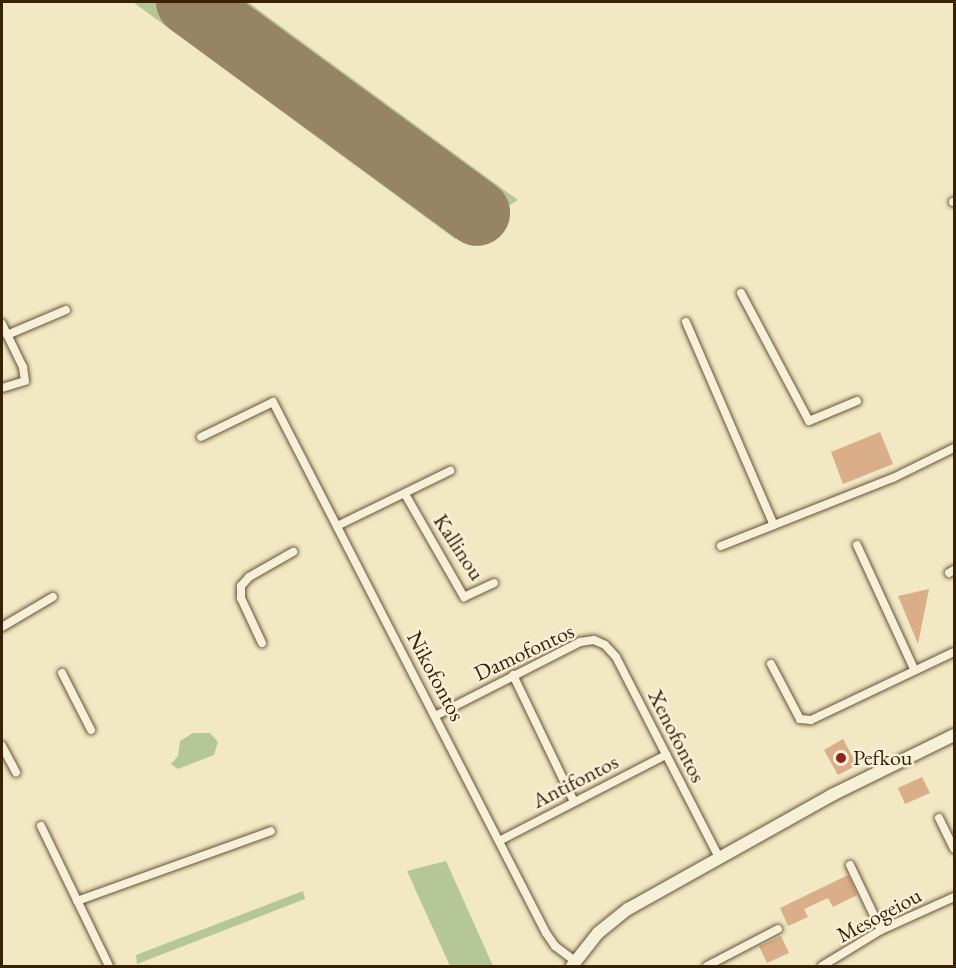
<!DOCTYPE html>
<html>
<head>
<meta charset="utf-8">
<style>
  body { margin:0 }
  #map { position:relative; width:956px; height:968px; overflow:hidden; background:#f2e8c4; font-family:"EB Garamond",serif }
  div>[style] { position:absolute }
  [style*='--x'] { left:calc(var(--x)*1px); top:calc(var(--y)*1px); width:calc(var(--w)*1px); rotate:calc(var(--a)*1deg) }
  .green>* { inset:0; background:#b6c797 }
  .runway>* { height:66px; margin:-33px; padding:0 33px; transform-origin:33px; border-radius:33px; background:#968465 }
  .building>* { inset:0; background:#d9ae88 }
  .roads { filter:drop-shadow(0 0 2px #675336) drop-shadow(0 0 2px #675336) }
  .street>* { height:8px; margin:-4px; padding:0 4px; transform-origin:4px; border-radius:4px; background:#f7f0d9 }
  .secondary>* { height:12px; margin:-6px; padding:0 6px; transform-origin:6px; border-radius:6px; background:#f7f0d9 }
  .dots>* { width:16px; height:16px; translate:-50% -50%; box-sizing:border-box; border:3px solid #f7f0d9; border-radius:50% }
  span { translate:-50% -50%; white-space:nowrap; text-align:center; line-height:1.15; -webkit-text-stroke:5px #f7f0d9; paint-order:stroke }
  .street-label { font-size:22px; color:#392106 }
  .poi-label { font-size:22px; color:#392106 }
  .left { translate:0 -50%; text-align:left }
  .frame { position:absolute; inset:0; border:3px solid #392106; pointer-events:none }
</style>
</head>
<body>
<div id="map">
  <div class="green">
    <i style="clip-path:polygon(133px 2px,162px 2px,469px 227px,500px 207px,220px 2px,248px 2px,518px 200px,455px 239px)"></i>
    <i style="clip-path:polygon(193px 733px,210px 733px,218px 742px,214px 755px,178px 769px,171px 764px,178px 756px,180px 741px)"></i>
    <i style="clip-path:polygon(446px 861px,493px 966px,450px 966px,407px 871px)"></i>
    <i style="clip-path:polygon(303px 891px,305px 899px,137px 964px,136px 955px)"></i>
  </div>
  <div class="runway">
    <i style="--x:189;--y:2;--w:357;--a:36.2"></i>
  </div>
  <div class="building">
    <i style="clip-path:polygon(880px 432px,893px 464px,843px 484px,831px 452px)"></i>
    <i style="clip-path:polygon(929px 589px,918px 644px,898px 596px)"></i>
    <i style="clip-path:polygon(843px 739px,857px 765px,838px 775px,824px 750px)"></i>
    <i style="clip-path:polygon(922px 777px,930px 793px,905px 804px,898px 788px)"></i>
    <i style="clip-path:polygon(848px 875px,857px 895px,833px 907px,828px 898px,804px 909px,808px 917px,788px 926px,780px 908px)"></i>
    <i style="clip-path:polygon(781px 936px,789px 953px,767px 963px,759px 946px)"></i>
  </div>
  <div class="roads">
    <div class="street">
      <i style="--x:953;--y:202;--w:1;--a:0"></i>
      <i style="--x:741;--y:293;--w:145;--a:62"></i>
      <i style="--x:809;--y:421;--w:52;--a:-22.6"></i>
      <i style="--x:686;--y:322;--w:221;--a:66.6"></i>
      <i style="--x:2;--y:324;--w:48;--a:64"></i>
      <i style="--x:23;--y:367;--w:14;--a:82"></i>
      <i style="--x:25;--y:381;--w:24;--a:163"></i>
      <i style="--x:7;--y:335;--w:64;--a:-23"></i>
      <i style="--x:201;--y:437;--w:80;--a:-25.9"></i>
      <i style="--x:273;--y:402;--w:597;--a:62.79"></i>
      <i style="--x:546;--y:933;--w:16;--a:55"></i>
      <i style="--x:555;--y:946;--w:25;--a:37"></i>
      <i style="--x:405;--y:494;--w:119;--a:60.2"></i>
      <i style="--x:464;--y:597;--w:33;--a:-25"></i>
      <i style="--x:337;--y:526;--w:126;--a:-26"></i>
      <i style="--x:857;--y:545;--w:136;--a:65.3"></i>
      <i style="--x:721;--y:546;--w:185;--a:-21.6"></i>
      <i style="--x:893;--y:478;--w:68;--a:-26.2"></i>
      <i style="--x:949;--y:573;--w:6;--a:-31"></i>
      <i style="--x:2;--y:627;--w:59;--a:-30.5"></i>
      <i style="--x:262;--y:643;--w:50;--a:-115"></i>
      <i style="--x:241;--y:598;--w:12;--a:-90"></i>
      <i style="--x:241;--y:586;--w:12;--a:-48"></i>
      <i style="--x:249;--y:577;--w:51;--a:-29.6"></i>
      <i style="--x:771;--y:664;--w:62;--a:62.2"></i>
      <i style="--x:800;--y:719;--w:11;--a:5"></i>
      <i style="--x:811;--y:720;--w:158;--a:-25.4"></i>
      <i style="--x:62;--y:673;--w:64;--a:63"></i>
      <i style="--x:513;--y:675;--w:141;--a:64.3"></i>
      <i style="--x:437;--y:715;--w:161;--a:-27"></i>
      <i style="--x:580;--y:642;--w:14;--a:-8"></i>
      <i style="--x:594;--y:640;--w:12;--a:24"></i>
      <i style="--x:605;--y:645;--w:16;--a:47"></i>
      <i style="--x:616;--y:657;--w:225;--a:62.8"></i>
      <i style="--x:2;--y:746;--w:30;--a:62"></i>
      <i style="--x:939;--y:818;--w:34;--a:64"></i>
      <i style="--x:41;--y:826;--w:156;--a:64.1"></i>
      <i style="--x:501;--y:840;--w:186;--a:-27.3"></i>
      <i style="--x:850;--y:865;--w:72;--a:64.5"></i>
      <i style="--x:77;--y:901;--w:206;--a:-19.8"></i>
      <i style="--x:707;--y:966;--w:80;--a:-27.5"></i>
      <i style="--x:822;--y:966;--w:69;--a:-31.4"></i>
      <i style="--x:881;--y:930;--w:80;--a:-24.3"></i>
    </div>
    <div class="secondary">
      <i style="--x:572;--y:966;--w:42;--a:-51.8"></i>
      <i style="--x:598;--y:933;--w:38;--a:-39"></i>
      <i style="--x:628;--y:909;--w:234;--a:-29.2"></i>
      <i style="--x:832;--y:795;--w:136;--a:-26.2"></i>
    </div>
  </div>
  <div class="dots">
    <i style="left:841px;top:758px;background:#8f2418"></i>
  </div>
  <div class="street-label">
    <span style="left:459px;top:547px;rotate:57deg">Kallinou</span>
    <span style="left:524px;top:652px;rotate:-25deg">Damofontos</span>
    <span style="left:436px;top:676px;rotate:62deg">Nikofontos</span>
    <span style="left:677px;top:736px;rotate:63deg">Xenofontos</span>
    <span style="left:575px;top:781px;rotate:-27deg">Antifontos</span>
    <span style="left:879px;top:915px;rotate:-28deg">Mesogeiou</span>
  </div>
  <div class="poi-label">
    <span class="left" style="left:853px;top:758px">Pefkou</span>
  </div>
  <div class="frame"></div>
</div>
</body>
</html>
